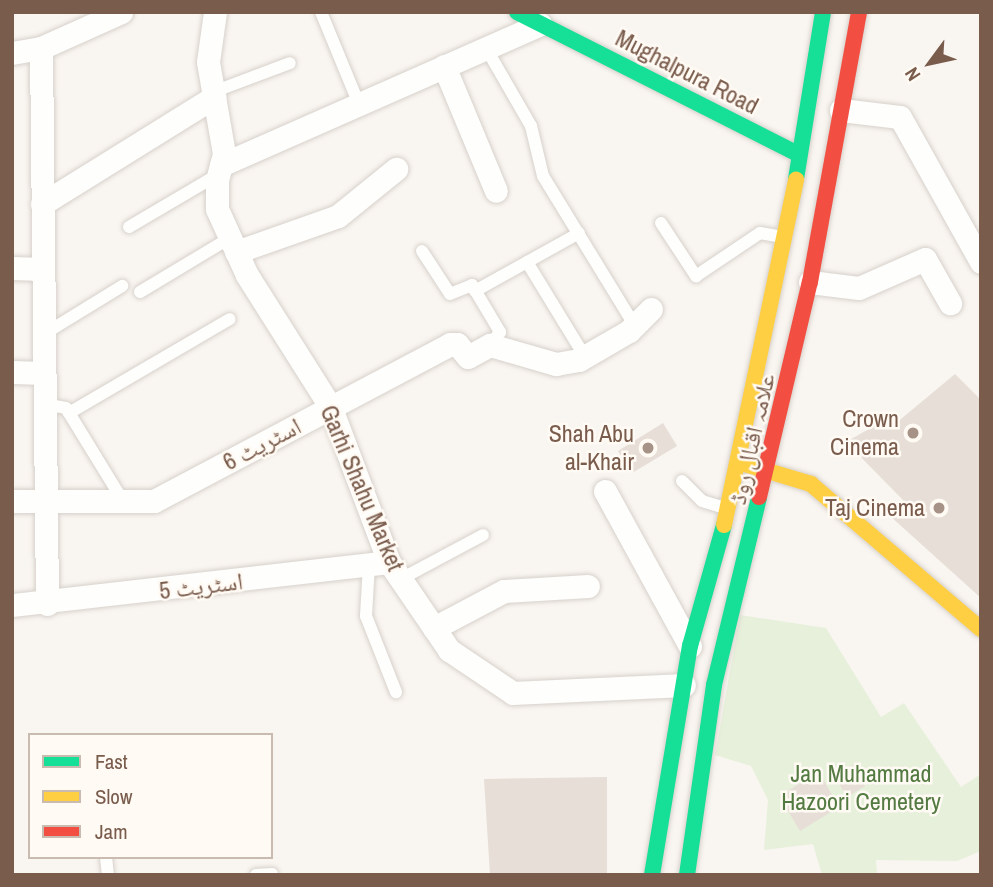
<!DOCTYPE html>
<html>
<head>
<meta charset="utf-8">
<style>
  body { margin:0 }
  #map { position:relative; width:993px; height:887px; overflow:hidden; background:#f9f5f0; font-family:"Archivo Narrow","Noto Naskh Arabic",sans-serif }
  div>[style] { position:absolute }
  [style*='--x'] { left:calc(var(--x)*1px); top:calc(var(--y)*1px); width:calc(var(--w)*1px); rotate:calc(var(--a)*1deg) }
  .green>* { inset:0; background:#e7f0db }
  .building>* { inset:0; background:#e6ded7 }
  .roads { filter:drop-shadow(0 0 2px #d7d1cb) drop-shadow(0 0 2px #d7d1cb) }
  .lane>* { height:12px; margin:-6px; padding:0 6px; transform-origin:6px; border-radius:6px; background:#fefefd }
  .street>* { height:23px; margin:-11.5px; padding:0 11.5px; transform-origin:11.5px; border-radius:11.5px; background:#fefefd }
  .fast>* { height:16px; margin:-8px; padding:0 8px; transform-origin:8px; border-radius:8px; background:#16e098 }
  .slow>* { height:16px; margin:-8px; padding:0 8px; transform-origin:8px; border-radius:8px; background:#ffcf43 }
  .jam>* { height:16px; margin:-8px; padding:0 8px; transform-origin:8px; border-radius:8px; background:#f24e42 }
  .dots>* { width:19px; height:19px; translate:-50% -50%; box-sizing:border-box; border:4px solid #fffaf3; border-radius:50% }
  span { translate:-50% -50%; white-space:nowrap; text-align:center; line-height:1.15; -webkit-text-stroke:5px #fffaf3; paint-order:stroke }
  .street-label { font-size:24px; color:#7a5c4d }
  .poi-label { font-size:24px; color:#7a5c4d }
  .right { translate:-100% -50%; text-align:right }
  .park-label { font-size:24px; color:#537a41 }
  .frame { position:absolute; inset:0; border:14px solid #7a5c4d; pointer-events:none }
  .legend { position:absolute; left:28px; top:733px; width:245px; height:126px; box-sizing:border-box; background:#fffaf3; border:2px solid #cabbb1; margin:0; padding:9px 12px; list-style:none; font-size:21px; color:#7a5c4d }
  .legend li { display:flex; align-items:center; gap:14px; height:35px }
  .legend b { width:35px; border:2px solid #cabbb1 }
  .north { position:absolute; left:895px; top:28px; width:70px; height:70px; -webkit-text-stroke:5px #fffaf3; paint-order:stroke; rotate:237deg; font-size:19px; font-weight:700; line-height:28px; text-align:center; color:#7a5c4d }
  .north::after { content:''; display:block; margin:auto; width:24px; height:32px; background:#7a5c4d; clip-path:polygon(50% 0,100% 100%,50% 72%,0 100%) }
</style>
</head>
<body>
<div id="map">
  <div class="green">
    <i style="clip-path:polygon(740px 615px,826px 628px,881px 717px,904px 703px,961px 787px,981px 774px,981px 851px,957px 861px,876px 860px,877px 875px,822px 875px,813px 844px,764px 850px,768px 800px,751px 766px,715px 755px)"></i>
  </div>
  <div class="building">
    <i style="clip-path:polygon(955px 374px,981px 400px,981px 598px,890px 516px,903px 500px,846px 442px,890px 417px,895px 424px)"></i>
    <i style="clip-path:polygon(663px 423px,677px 446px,632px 473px,618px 451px)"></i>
    <i style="clip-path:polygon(853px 765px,865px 786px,847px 797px,835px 777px)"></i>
    <i style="clip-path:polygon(819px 772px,839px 807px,800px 831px,779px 796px)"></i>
    <i style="clip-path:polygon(607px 777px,607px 875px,490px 875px,484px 779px)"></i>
  </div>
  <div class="roads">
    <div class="lane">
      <i style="--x:321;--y:12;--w:100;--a:67.6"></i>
      <i style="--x:486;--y:48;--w:90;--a:60"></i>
      <i style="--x:531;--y:126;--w:51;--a:76.5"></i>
      <i style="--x:543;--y:176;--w:172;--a:58.5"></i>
      <i style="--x:213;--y:92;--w:82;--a:-20.6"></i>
      <i style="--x:661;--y:223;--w:64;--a:56.6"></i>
      <i style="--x:696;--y:276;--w:77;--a:-33.9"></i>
      <i style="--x:760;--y:233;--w:23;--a:10"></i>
      <i style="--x:129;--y:227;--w:104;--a:-30.5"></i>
      <i style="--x:422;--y:251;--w:51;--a:56.9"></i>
      <i style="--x:450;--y:294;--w:24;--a:-22"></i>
      <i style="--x:472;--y:285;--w:55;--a:59.2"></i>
      <i style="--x:500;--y:332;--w:16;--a:128"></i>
      <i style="--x:527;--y:262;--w:111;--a:58.6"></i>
      <i style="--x:475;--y:291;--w:119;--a:-29.1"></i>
      <i style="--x:140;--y:292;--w:105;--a:-31"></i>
      <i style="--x:44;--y:334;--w:92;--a:-31.6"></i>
      <i style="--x:44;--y:404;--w:22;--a:10"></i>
      <i style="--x:66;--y:408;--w:109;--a:58.5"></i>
      <i style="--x:69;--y:413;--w:186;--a:-30.3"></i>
      <i style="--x:682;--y:481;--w:28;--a:45"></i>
      <i style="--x:702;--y:501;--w:24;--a:17"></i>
      <i style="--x:369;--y:565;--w:51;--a:93.4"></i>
      <i style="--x:366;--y:616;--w:82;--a:68.5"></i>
      <i style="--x:401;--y:579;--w:93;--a:-28.2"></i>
      <i style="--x:106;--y:857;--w:18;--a:84"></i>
      <i style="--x:256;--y:875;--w:16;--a:-4"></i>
    </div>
    <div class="street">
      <i style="--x:215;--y:12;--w:50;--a:98"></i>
      <i style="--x:208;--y:62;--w:93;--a:80.1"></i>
      <i style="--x:224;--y:154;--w:27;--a:105"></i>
      <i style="--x:217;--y:180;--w:29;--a:90"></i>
      <i style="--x:217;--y:209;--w:72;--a:65.6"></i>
      <i style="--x:247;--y:275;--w:157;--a:57.7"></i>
      <i style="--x:331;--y:408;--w:165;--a:69.4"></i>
      <i style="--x:389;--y:562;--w:107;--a:55.7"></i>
      <i style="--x:449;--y:650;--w:77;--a:33.9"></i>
      <i style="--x:513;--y:693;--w:171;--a:-2.7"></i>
      <i style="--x:41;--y:48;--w:556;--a:89.38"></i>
      <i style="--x:12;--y:53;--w:29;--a:-10"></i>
      <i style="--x:41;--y:48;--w:88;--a:-24.2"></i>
      <i style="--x:444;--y:66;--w:135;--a:67.4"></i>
      <i style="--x:841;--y:110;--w:59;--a:6.8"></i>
      <i style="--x:900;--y:117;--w:166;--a:60.8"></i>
      <i style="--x:221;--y:165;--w:349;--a:-23.8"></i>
      <i style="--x:42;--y:204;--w:203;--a:-31.9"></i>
      <i style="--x:236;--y:252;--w:108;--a:-19.4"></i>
      <i style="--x:338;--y:216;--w:75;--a:-39"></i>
      <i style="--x:12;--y:268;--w:31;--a:2"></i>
      <i style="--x:810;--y:282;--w:49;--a:7"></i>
      <i style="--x:859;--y:288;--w:72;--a:-23.7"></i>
      <i style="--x:925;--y:259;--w:51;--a:60.4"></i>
      <i style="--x:12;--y:372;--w:32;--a:2"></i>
      <i style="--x:605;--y:491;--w:177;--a:61.3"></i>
      <i style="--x:12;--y:501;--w:142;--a:0"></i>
      <i style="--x:154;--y:501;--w:335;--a:-27.9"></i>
      <i style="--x:450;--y:344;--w:7;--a:0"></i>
      <i style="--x:457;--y:344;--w:17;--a:50"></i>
      <i style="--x:468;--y:357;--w:25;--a:-29"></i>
      <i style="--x:490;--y:345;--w:69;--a:16.1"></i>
      <i style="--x:556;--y:364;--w:23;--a:-10"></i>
      <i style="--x:579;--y:360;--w:58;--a:-30.1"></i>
      <i style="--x:629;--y:331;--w:31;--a:-45"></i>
      <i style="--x:12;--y:605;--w:379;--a:-6.5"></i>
      <i style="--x:434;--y:628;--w:79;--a:-27.9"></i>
      <i style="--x:504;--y:591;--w:84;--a:-3.4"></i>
    </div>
    <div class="fast">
      <i style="--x:517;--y:12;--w:315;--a:26.8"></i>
      <i style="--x:796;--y:179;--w:169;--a:-80.8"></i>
      <i style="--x:652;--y:875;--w:232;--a:-80.6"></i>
      <i style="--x:690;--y:646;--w:126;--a:-74.3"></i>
      <i style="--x:687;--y:875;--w:192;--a:-81.9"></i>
      <i style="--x:714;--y:685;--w:193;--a:-76.5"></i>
    </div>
    <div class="slow">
      <i style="--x:741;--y:463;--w:73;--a:16.7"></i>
      <i style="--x:811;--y:484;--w:223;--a:40.5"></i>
      <i style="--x:724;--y:525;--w:353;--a:-78.2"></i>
    </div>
    <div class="jam">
      <i style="--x:759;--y:497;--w:221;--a:-76.7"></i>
      <i style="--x:810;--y:282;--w:274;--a:-79.7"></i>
    </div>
  </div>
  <div class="dots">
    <i style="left:913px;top:433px;background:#a69286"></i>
    <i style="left:648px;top:448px;background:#a69286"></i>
    <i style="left:939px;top:508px;background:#a69286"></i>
  </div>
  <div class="street-label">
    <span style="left:687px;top:72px;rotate:27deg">Mughalpura Road</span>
    <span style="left:752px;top:439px;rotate:-77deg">علامہ اقبال روڈ</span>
    <span style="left:262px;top:444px;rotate:-28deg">اسٹریٹ 6</span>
    <span style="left:362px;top:488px;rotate:67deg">Garhi Shahu Market</span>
    <span style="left:201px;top:586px;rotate:-7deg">اسٹریٹ 5</span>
  </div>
  <div class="poi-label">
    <span class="right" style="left:899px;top:433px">Crown<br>Cinema</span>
    <span class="right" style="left:634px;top:448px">Shah Abu<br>al-Khair</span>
    <span class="right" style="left:925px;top:508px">Taj Cinema</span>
  </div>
  <div class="park-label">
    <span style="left:861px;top:788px">Jan Muhammad<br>Hazoori Cemetery</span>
  </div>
  <div class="frame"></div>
  <ul class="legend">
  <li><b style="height:9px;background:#16e098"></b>Fast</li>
  <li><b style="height:9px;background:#ffcf43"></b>Slow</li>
  <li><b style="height:9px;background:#f24e42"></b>Jam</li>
  </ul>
  <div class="north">N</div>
</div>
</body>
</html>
